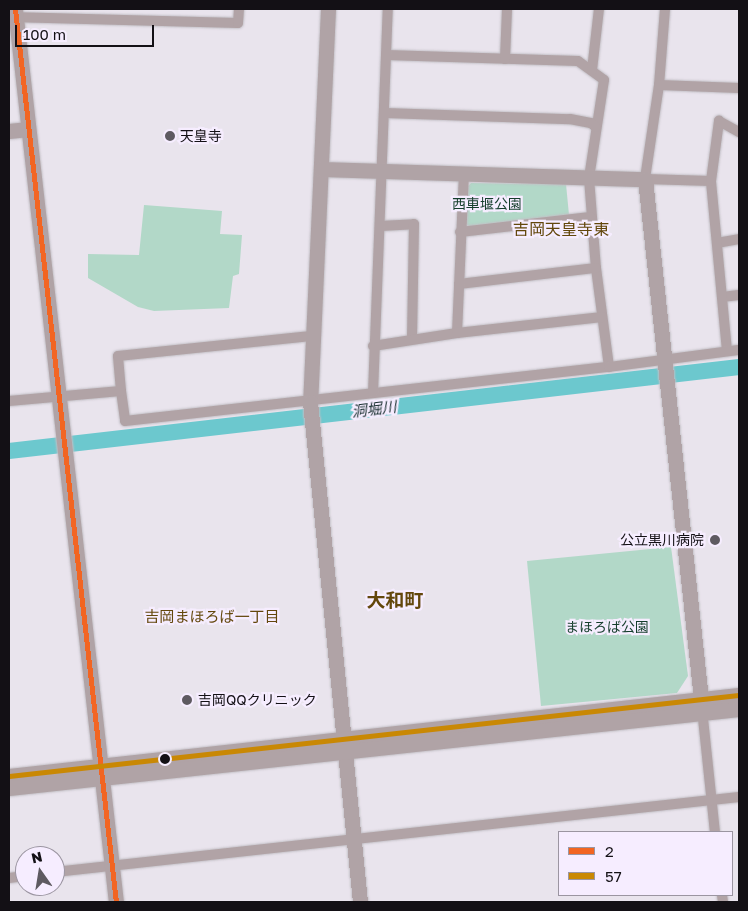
<!DOCTYPE html>
<html>
<head>
<meta charset="utf-8">
<style>
  body { margin:0 }
  #map { position:relative; width:748px; height:911px; overflow:hidden; background:#e9e4ed; font-family:"Golos Text","Noto Sans JP",sans-serif }
  div>[style] { position:absolute }
  [style*='--x'] { left:calc(var(--x)*1px); top:calc(var(--y)*1px); width:calc(var(--w)*1px); rotate:calc(var(--a)*1deg) }
  .green>* { inset:0; background:#b2d8c8 }
  .river>* { height:16px; margin:-8px; padding:0 8px; transform-origin:8px; border-radius:8px; background:#6cc8ce }
  .roads { filter:drop-shadow(0 0 1px #c2bfc5) drop-shadow(0 0 1px #c2bfc5) }
  .street>* { height:10px; margin:-5px; padding:0 5px; transform-origin:5px; border-radius:5px; background:#b1a3a6 }
  .secondary>* { height:15px; margin:-7.5px; padding:0 7.5px; transform-origin:7.5px; border-radius:7.5px; background:#b0a3a6 }
  .bus-1>* { height:5px; margin:-2.5px; padding:0 2.5px; transform-origin:2.5px; border-radius:2.5px; background:#f26522 }
  .bus-2>* { height:5px; margin:-2.5px; padding:0 2.5px; transform-origin:2.5px; border-radius:2.5px; background:#c98804 }
  .dots>* { width:14px; height:14px; translate:-50% -50%; box-sizing:border-box; border:2px solid #f6edff; border-radius:50% }
  span { translate:-50% -50%; white-space:nowrap; text-align:center; line-height:1.15; -webkit-text-stroke:4.5px #f6edff; paint-order:stroke }
  .poi-label { font-size:14px; color:#131015 }
  .left { translate:0 -50%; text-align:left }
  .right { translate:-100% -50%; text-align:right }
  .park-label { font-size:14px; color:#153e2c }
  .water-label { font-size:15px; color:#192f30; font-style:italic }
  .neighbourhood-label { font-size:15px; color:#63470c }
  .quarter-label { font-size:16px; color:#63470c }
  .district-label { font-size:19px; color:#63470c; font-weight:700 }
  .frame { position:absolute; inset:0; border:10px solid #131015; pointer-events:none }
  .legend { position:absolute; left:558px; top:831px; width:175px; height:65px; box-sizing:border-box; background:#f6edff; border:1px solid #9b95a1; margin:0; padding:6px 9px; list-style:none; font-size:15px; color:#131015 }
  .legend li { display:flex; align-items:center; gap:10px; height:25px }
  .legend b { width:25px; border:1px solid #9b95a1 }
  .north { position:absolute; left:15px; top:846px; width:50px; height:50px; box-sizing:border-box; background:#f6edff; border:1px solid #9b95a1; border-radius:50%; rotate:347deg; font-size:14px; font-weight:700; line-height:20px; text-align:center; color:#131015 }
  .north::after { content:''; display:block; margin:auto; width:18px; height:22px; background:#5e5a61; clip-path:polygon(50% 0,100% 100%,50% 72%,0 100%) }
  .scale { position:absolute; left:15px; top:25px; width:139px; height:22px; box-sizing:border-box; border:2px solid #131015; border-top:0; padding-left:6px; font-size:15px; line-height:18px; white-space:nowrap; color:#131015; -webkit-text-stroke:4px #f6edff; paint-order:stroke }
</style>
</head>
<body>
<div id="map">
  <div class="green">
    <i style="clip-path:polygon(471px 183px,566px 184px,569px 215px,471px 228px,465px 223px,466px 188px)"></i>
    <i style="clip-path:polygon(144px 205px,222px 211px,220px 234px,242px 235px,239px 274px,233px 276px,229px 308px,154px 311px,138px 307px,88px 278px,88px 254px,139px 255px)"></i>
    <i style="clip-path:polygon(671px 547px,688px 676px,677px 693px,541px 706px,527px 561px)"></i>
  </div>
  <div class="river">
    <i style="--x:9;--y:451;--w:735;--a:-6.56"></i>
  </div>
  <div class="roads">
    <div class="street">
      <i style="--x:665;--y:9;--w:76;--a:94.5"></i>
      <i style="--x:659;--y:85;--w:95;--a:98.5"></i>
      <i style="--x:645;--y:179;--w:66;--a:1.7"></i>
      <i style="--x:10;--y:17;--w:228;--a:1.5"></i>
      <i style="--x:238;--y:23;--w:14;--a:-86"></i>
      <i style="--x:386;--y:55;--w:192;--a:1.8"></i>
      <i style="--x:578;--y:61;--w:32;--a:36"></i>
      <i style="--x:604;--y:80;--w:99;--a:98.7"></i>
      <i style="--x:589;--y:178;--w:90;--a:85.6"></i>
      <i style="--x:596;--y:268;--w:100;--a:82.5"></i>
      <i style="--x:505;--y:59;--w:50;--a:-87.7"></i>
      <i style="--x:592;--y:70;--w:61;--a:-83.5"></i>
      <i style="--x:659;--y:85;--w:80;--a:2.1"></i>
      <i style="--x:385;--y:113;--w:185;--a:1.9"></i>
      <i style="--x:570;--y:119;--w:21;--a:11"></i>
      <i style="--x:591;--y:123;--w:6;--a:39"></i>
      <i style="--x:380;--y:226;--w:34;--a:-3"></i>
      <i style="--x:414;--y:224;--w:115;--a:91"></i>
      <i style="--x:460;--y:232;--w:131;--a:-6.6"></i>
      <i style="--x:717;--y:243;--w:22;--a:-10"></i>
      <i style="--x:459;--y:284;--w:138;--a:-6.7"></i>
      <i style="--x:722;--y:297;--w:17;--a:-7"></i>
      <i style="--x:457;--y:333;--w:158;--a:-87.5"></i>
      <i style="--x:373;--y:346;--w:85;--a:-8.8"></i>
      <i style="--x:457;--y:333;--w:146;--a:-6.3"></i>
      <i style="--x:727;--y:351;--w:171;--a:-95.4"></i>
      <i style="--x:711;--y:181;--w:61;--a:-82.4"></i>
      <i style="--x:719;--y:121;--w:23;--a:29"></i>
      <i style="--x:121;--y:391;--w:30;--a:82"></i>
      <i style="--x:125;--y:421;--w:487;--a:-6.4"></i>
      <i style="--x:609;--y:367;--w:131;--a:-7.5"></i>
      <i style="--x:373;--y:393;--w:384;--a:-87.8"></i>
      <i style="--x:9;--y:401;--w:112;--a:-5.1"></i>
      <i style="--x:121;--y:391;--w:35;--a:-95"></i>
      <i style="--x:118;--y:356;--w:194;--a:-5.9"></i>
      <i style="--x:702;--y:709;--w:124;--a:84"></i>
      <i style="--x:55;--y:872;--w:688;--a:-6.26"></i>
      <i style="--x:9;--y:878;--w:16;--a:-7"></i>
      <i style="--x:722;--y:895;--w:7;--a:82"></i>
    </div>
    <div class="secondary">
      <i style="--x:15;--y:9;--w:899;--a:83.55"></i>
      <i style="--x:328;--y:9;--w:393;--a:92.6"></i>
      <i style="--x:310;--y:402;--w:502;--a:84.29"></i>
      <i style="--x:9;--y:131;--w:19;--a:-6"></i>
      <i style="--x:321;--y:169;--w:324;--a:1.8"></i>
      <i style="--x:645;--y:179;--w:523;--a:83.85"></i>
      <i style="--x:9;--y:776;--w:734;--a:-6.33"></i>
      <i style="--x:9;--y:788;--w:734;--a:-6.18"></i>
    </div>
  </div>
  <div class="bus-1">
    <i style="--x:15;--y:9;--w:899;--a:83.55"></i>
  </div>
  <div class="bus-2">
    <i style="--x:9;--y:776;--w:734;--a:-6.33"></i>
  </div>
  <div class="dots">
    <i style="left:170px;top:136px;background:#5e5a61"></i>
    <i style="left:715px;top:540px;background:#5e5a61"></i>
    <i style="left:187px;top:700px;background:#5e5a61"></i>
    <i style="left:165px;top:759px;background:#131015"></i>
  </div>
  <div class="poi-label">
    <span class="left" style="left:180px;top:136px">天皇寺</span>
    <span class="right" style="left:704px;top:540px">公立黒川病院</span>
    <span class="left" style="left:198px;top:700px">吉岡QQクリニック</span>
  </div>
  <div class="park-label">
    <span style="left:487px;top:204px">西車堰公園</span>
    <span style="left:607px;top:627px">まほろば公園</span>
  </div>
  <div class="water-label">
    <span style="left:374px;top:409px;rotate:-7deg">洞堀川</span>
  </div>
  <div class="neighbourhood-label">
    <span style="left:212px;top:617px">吉岡まほろば一丁目</span>
  </div>
  <div class="quarter-label">
    <span style="left:561px;top:229px">吉岡天皇寺東</span>
  </div>
  <div class="district-label">
    <span style="left:395px;top:600px">大和町</span>
  </div>
  <div class="frame"></div>
  <ul class="legend">
  <li><b style="height:6px;background:#f26522"></b>2</li>
  <li><b style="height:6px;background:#c98804"></b>57</li>
  </ul>
  <div class="north">N</div>
  <div class="scale">100 m</div>
</div>
</body>
</html>
